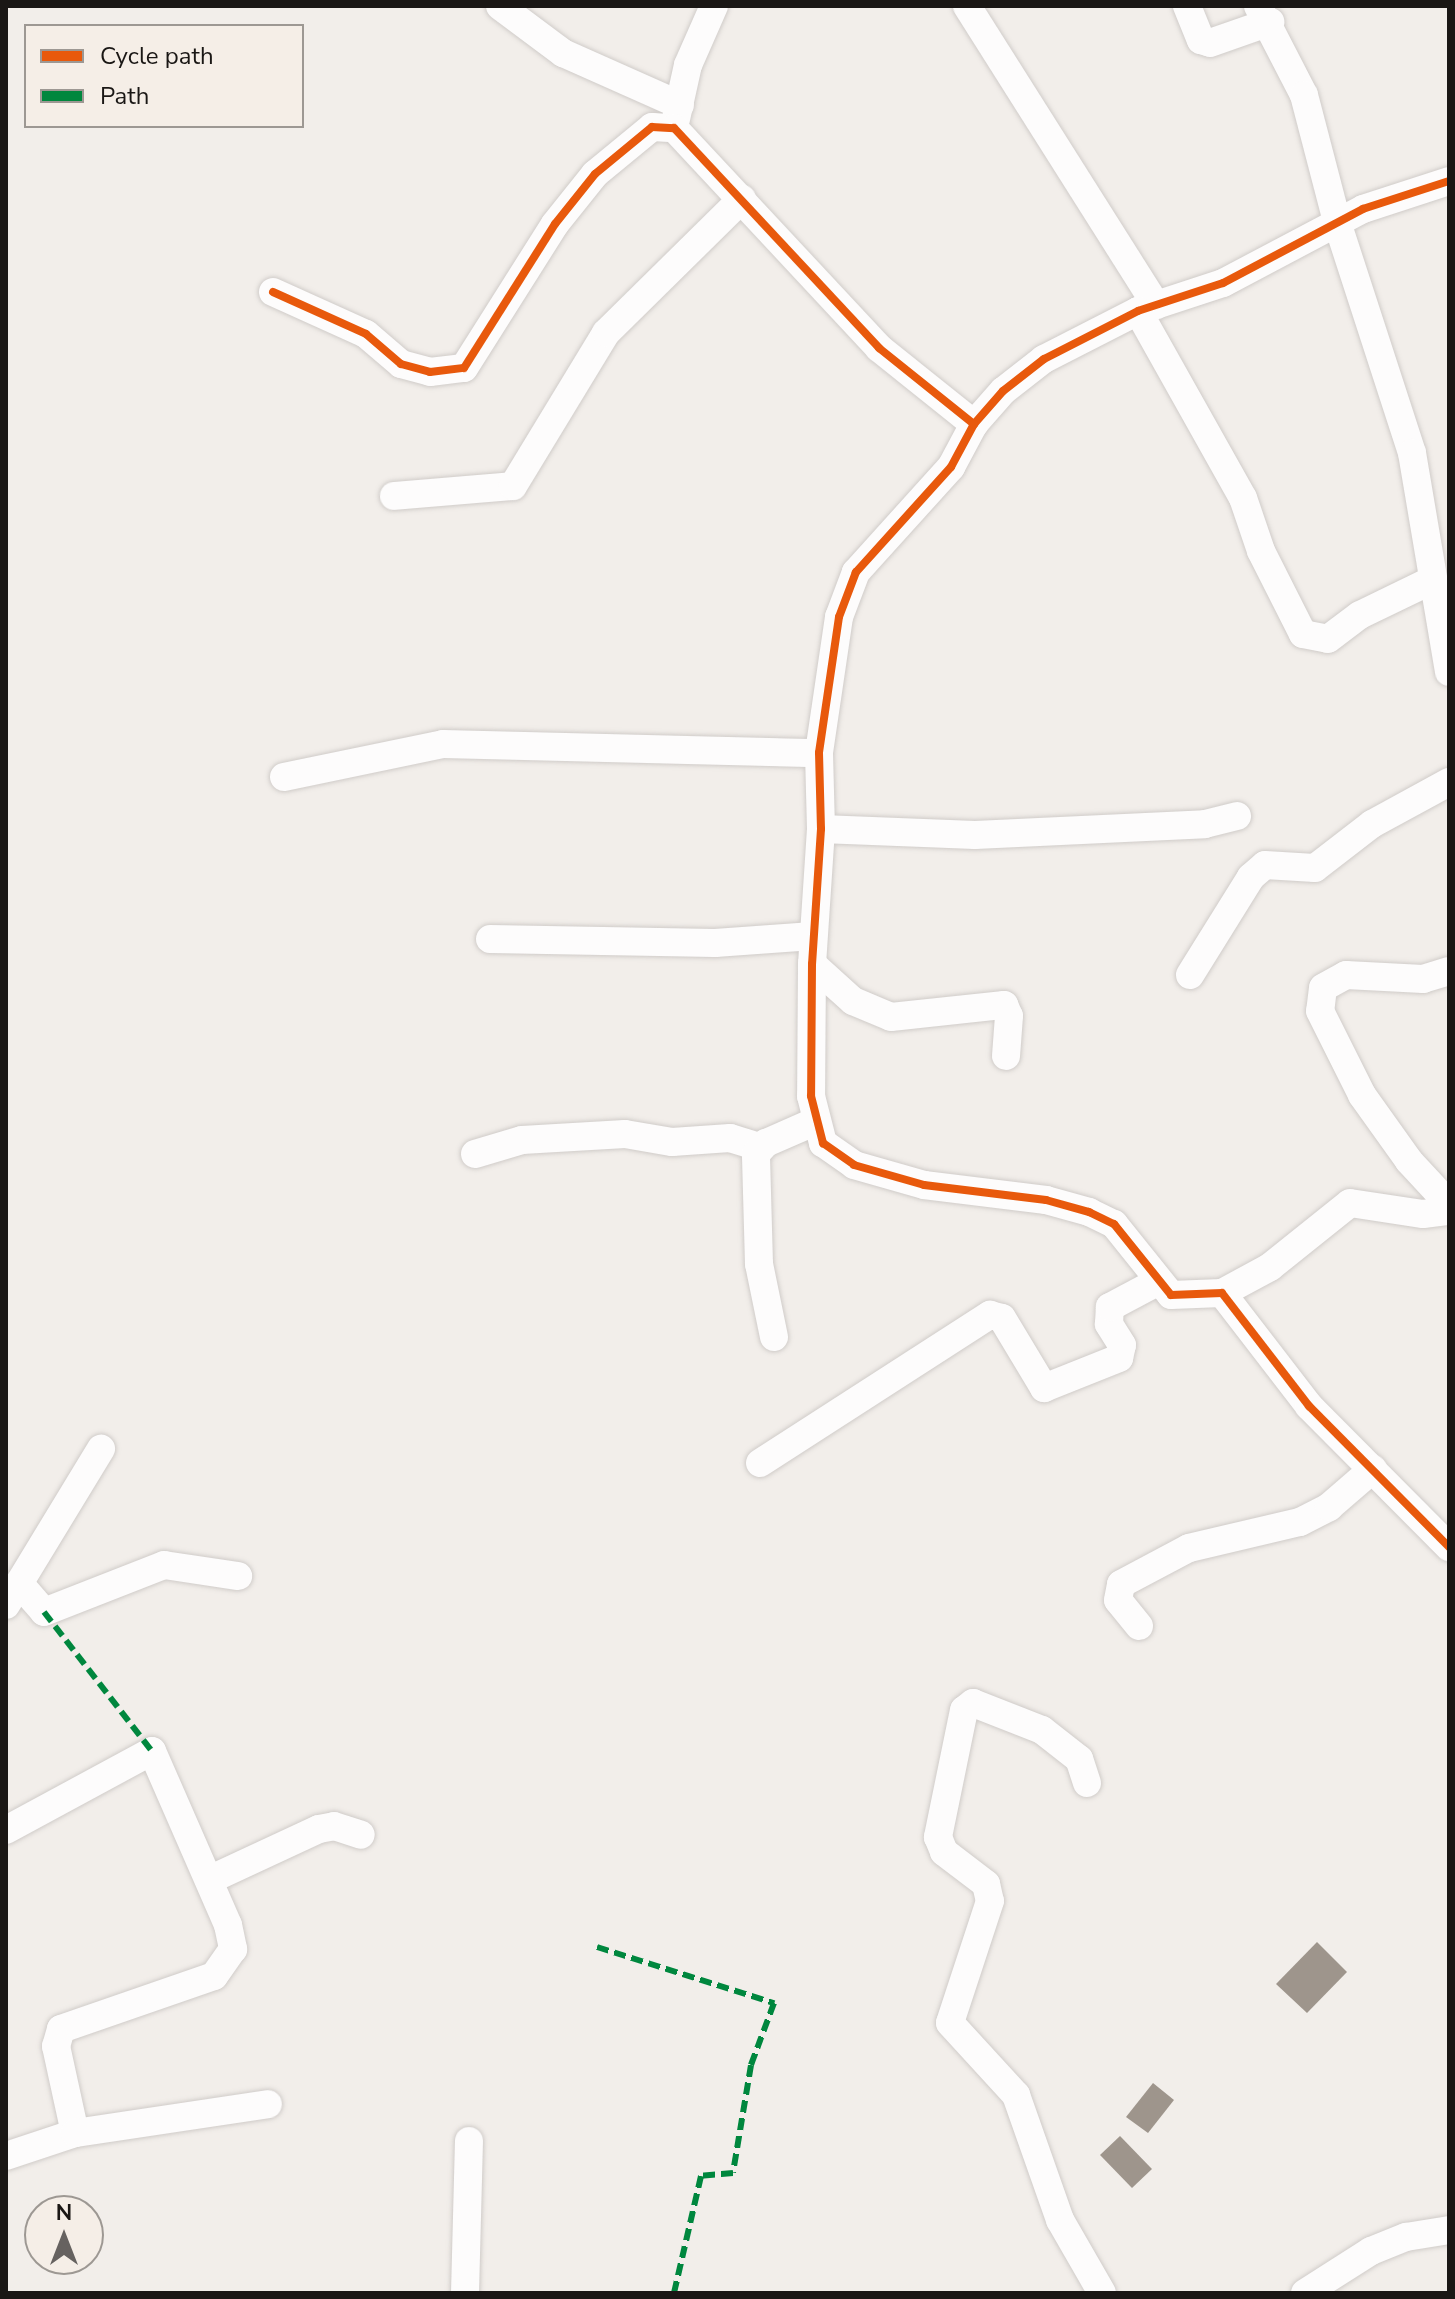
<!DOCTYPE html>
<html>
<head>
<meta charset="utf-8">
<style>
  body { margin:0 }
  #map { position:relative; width:1455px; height:2299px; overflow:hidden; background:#f2eeea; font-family:"Nunito Sans",sans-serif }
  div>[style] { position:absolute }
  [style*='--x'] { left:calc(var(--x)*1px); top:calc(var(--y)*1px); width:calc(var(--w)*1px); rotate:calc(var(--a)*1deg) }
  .building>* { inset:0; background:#9e958c }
  .roads { filter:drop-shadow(0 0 2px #d0ccc9) drop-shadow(0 0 2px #d0ccc9) }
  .minor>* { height:28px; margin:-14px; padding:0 14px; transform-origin:14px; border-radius:14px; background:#fdfcfc }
  .quiet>* { height:6px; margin-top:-3px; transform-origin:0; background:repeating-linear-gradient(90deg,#00873e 0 12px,transparent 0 18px) }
  .cycleway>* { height:8px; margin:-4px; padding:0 4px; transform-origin:4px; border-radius:4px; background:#e8590c }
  span { translate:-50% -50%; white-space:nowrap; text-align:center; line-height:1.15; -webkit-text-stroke:8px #f5eee7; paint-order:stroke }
  .frame { position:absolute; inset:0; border:8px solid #1a1715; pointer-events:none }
  .legend { position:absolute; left:24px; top:24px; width:280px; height:104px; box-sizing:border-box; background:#f5eee7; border:2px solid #9d9893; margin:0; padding:10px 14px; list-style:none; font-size:24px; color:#1a1715 }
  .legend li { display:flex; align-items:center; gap:16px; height:40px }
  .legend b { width:40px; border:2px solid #9d9893 }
  .north { position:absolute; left:24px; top:2195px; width:80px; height:80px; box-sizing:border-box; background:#f5eee7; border:2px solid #9d9893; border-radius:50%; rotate:0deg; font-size:22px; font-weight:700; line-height:32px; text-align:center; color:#1a1715 }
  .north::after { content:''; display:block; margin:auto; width:28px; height:36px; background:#666260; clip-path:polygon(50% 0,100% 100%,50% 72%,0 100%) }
</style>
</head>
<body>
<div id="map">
  <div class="building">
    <i style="clip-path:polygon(1317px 1942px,1347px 1972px,1307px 2013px,1276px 1984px)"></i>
    <i style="clip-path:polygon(1153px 2083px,1174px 2100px,1148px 2133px,1126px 2117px)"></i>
    <i style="clip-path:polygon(1120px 2136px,1152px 2169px,1132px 2188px,1100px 2155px)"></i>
  </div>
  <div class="roads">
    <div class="minor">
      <i style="--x:500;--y:6;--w:79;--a:36.7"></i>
      <i style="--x:563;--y:53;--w:128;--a:24"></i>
      <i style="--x:967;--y:6;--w:354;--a:57.7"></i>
      <i style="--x:1187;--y:6;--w:37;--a:68"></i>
      <i style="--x:1201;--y:40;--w:9;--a:18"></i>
      <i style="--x:1210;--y:43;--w:64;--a:-19.3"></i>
      <i style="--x:1258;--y:6;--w:100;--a:62.7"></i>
      <i style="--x:1304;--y:95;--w:131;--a:75.4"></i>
      <i style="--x:1337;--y:222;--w:243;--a:72"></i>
      <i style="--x:1412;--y:453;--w:222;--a:80.4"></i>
      <i style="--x:676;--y:119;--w:55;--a:-77.5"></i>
      <i style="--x:688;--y:65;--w:64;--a:-66.2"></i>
      <i style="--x:1449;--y:181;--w:90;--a:162"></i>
      <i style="--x:1363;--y:209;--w:158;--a:152.1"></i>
      <i style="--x:1223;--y:283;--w:89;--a:161.8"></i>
      <i style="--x:1138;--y:311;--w:106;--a:152.9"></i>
      <i style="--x:1044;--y:359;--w:52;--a:142"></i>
      <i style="--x:1003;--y:391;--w:44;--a:131.3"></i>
      <i style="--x:974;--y:424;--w:49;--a:118.1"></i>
      <i style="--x:951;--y:467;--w:142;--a:132.1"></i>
      <i style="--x:856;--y:572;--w:48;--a:110.7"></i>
      <i style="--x:839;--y:617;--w:137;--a:98.4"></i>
      <i style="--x:819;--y:753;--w:76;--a:88.5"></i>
      <i style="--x:821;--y:829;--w:135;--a:93.8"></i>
      <i style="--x:812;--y:964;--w:132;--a:90.4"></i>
      <i style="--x:811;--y:1096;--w:49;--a:75.7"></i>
      <i style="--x:823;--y:1143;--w:38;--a:35"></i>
      <i style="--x:854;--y:1165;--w:73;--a:15.9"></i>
      <i style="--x:924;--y:1185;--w:123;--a:7"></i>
      <i style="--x:1046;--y:1200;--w:45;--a:15.6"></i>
      <i style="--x:1089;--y:1212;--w:28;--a:26"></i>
      <i style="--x:1114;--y:1224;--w:91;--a:51.2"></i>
      <i style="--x:1171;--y:1295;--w:51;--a:-2.2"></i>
      <i style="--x:1222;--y:1293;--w:143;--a:52.4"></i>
      <i style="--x:1309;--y:1406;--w:199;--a:45.2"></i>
      <i style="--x:273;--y:292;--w:102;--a:24.3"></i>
      <i style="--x:366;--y:334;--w:46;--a:40.6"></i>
      <i style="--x:401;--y:364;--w:30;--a:15"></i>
      <i style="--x:430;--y:372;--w:34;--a:-7"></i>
      <i style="--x:464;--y:368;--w:170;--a:-57.7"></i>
      <i style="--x:555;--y:224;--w:64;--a:-51.3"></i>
      <i style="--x:595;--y:174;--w:74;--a:-39.5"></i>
      <i style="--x:652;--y:127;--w:22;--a:3"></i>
      <i style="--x:674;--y:128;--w:301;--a:47"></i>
      <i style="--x:879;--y:348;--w:122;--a:38.7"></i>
      <i style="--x:1138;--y:311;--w:214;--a:60.7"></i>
      <i style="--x:1243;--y:498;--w:56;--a:71.2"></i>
      <i style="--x:1261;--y:551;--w:93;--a:63.2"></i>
      <i style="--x:1303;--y:634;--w:25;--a:11"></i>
      <i style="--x:1328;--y:639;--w:40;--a:-37"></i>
      <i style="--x:1360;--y:615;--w:80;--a:-25.9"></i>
      <i style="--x:394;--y:496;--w:119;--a:-4.8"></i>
      <i style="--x:513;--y:486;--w:179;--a:-58.7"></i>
      <i style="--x:606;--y:333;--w:191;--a:-44.6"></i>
      <i style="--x:284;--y:777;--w:162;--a:-11.7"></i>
      <i style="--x:443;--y:744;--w:376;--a:1.4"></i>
      <i style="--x:821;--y:829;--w:154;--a:2.2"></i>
      <i style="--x:975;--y:835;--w:230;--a:-2.7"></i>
      <i style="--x:1205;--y:824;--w:33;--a:-14"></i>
      <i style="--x:490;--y:939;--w:225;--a:1"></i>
      <i style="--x:715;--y:943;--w:98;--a:-4.1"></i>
      <i style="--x:812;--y:964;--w:55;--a:42.1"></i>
      <i style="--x:853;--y:1001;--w:41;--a:22.8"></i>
      <i style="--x:891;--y:1017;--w:114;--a:-6.1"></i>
      <i style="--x:1004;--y:1005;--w:12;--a:66"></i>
      <i style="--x:1009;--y:1016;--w:40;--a:94.3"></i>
      <i style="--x:1449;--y:971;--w:27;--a:163"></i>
      <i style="--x:1423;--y:979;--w:77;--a:-177"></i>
      <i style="--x:1346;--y:975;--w:26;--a:151"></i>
      <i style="--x:1323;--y:988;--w:23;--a:97"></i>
      <i style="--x:1320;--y:1011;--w:94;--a:63.4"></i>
      <i style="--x:1362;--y:1095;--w:81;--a:54.5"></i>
      <i style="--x:1409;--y:1161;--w:59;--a:47.1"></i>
      <i style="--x:1190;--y:975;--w:115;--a:-58.1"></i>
      <i style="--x:1251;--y:877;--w:18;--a:-41"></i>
      <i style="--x:1265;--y:865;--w:50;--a:3.4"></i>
      <i style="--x:1315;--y:868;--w:72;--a:-37.7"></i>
      <i style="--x:1372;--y:824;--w:88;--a:-28.6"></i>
      <i style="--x:475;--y:1154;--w:49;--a:-16.6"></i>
      <i style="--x:522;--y:1140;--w:103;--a:-3.3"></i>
      <i style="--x:625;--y:1134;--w:48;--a:9.7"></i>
      <i style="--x:672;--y:1142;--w:58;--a:-3.9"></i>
      <i style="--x:730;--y:1138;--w:31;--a:17"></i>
      <i style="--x:1222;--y:1293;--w:55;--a:-28.4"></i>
      <i style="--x:1270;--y:1267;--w:102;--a:-38.7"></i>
      <i style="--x:1350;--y:1203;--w:74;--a:8.6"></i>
      <i style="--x:1423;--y:1214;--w:26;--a:-7"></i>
      <i style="--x:774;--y:1337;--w:75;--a:-101.6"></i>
      <i style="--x:759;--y:1264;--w:110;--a:-91.6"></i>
      <i style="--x:756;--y:1154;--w:15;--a:-48"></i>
      <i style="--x:766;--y:1143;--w:52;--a:-23.6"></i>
      <i style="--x:760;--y:1463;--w:274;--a:-32.8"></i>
      <i style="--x:990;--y:1315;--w:12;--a:14"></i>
      <i style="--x:1002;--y:1318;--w:82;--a:59"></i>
      <i style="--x:1044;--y:1388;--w:81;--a:-21.8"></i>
      <i style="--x:1119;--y:1358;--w:13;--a:-77"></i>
      <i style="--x:1122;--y:1345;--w:25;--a:-122"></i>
      <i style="--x:1109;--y:1324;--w:17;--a:-87"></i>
      <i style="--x:1110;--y:1307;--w:55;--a:-28"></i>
      <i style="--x:19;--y:1583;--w:38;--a:49"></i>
      <i style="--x:44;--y:1612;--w:129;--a:-21.4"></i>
      <i style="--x:164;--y:1565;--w:75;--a:8.5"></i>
      <i style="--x:6;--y:1605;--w:183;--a:-58.7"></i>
      <i style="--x:1139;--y:1626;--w:33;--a:-129"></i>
      <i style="--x:1118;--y:1600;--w:16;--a:-79"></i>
      <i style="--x:1121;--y:1584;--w:77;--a:-27.9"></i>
      <i style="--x:1189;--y:1548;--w:114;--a:-13.2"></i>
      <i style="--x:1300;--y:1522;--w:33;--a:-27"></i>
      <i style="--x:1329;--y:1507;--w:58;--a:-40.8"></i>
      <i style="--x:1087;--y:1783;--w:25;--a:-108"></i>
      <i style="--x:1079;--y:1759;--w:47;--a:-141.9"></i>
      <i style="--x:1042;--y:1730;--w:74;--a:-158.6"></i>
      <i style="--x:973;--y:1703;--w:11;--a:142"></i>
      <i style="--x:964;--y:1710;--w:130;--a:101.6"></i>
      <i style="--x:938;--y:1837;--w:16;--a:68"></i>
      <i style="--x:944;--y:1852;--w:53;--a:37.3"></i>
      <i style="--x:986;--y:1884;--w:17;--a:77"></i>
      <i style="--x:990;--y:1901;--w:128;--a:108.2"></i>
      <i style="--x:950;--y:2023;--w:98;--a:47.5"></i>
      <i style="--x:1016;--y:2095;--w:133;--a:70.6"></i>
      <i style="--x:1060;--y:2220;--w:84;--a:60.1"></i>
      <i style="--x:6;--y:1830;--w:166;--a:-28.4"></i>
      <i style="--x:152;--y:1751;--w:190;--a:66.4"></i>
      <i style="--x:228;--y:1925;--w:25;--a:78"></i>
      <i style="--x:233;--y:1949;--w:33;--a:125"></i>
      <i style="--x:214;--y:1976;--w:162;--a:160.9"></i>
      <i style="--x:61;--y:2029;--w:18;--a:106"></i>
      <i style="--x:56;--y:2046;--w:89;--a:77.7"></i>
      <i style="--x:209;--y:1880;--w:121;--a:-24.9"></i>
      <i style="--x:319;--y:1829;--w:15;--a:-11"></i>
      <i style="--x:334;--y:1826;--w:28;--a:18"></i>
      <i style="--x:6;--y:2156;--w:73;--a:-18.4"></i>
      <i style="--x:75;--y:2133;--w:195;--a:-8.5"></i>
      <i style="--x:465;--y:2293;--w:152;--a:-88.5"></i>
      <i style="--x:1305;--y:2293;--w:78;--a:-32.5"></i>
      <i style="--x:1371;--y:2251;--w:38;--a:-22"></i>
      <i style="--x:1406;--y:2237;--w:44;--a:-9.2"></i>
    </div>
  </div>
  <div class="quiet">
    <i style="--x:44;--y:1612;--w:176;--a:52.2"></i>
    <i style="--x:597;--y:1947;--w:186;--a:17.6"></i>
    <i style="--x:774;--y:2003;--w:66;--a:110.4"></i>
    <i style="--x:751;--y:2065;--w:109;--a:99.5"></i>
    <i style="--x:733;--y:2173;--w:32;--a:175"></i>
    <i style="--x:701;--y:2176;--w:120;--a:103"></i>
  </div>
  <div class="cycleway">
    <i style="--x:1449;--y:181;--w:90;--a:162"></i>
    <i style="--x:1363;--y:209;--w:158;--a:152.1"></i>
    <i style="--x:1223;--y:283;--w:89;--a:161.8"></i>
    <i style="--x:1138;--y:311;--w:106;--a:152.9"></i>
    <i style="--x:1044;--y:359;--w:52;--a:142"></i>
    <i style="--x:1003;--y:391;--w:44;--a:131.3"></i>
    <i style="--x:974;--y:424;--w:49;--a:118.1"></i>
    <i style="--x:951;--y:467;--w:142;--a:132.1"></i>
    <i style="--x:856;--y:572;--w:48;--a:110.7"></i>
    <i style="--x:839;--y:617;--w:137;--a:98.4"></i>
    <i style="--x:819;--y:753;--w:76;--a:88.5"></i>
    <i style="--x:821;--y:829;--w:135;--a:93.8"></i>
    <i style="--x:812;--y:964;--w:132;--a:90.4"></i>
    <i style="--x:811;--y:1096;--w:49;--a:75.7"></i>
    <i style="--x:823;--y:1143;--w:38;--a:35"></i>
    <i style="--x:854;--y:1165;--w:73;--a:15.9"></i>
    <i style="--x:924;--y:1185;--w:123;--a:7"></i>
    <i style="--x:1046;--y:1200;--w:45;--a:15.6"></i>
    <i style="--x:1089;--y:1212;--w:28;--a:26"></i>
    <i style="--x:1114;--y:1224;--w:91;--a:51.2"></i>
    <i style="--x:1171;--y:1295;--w:51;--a:-2.2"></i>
    <i style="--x:1222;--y:1293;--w:143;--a:52.4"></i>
    <i style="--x:1309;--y:1406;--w:199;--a:45.2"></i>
    <i style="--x:273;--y:292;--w:102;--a:24.3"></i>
    <i style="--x:366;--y:334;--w:46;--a:40.6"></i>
    <i style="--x:401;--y:364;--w:30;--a:15"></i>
    <i style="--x:430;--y:372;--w:34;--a:-7"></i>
    <i style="--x:464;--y:368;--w:170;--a:-57.7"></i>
    <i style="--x:555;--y:224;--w:64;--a:-51.3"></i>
    <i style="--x:595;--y:174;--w:74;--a:-39.5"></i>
    <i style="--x:652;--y:127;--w:22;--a:3"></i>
    <i style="--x:674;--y:128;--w:301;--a:47"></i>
    <i style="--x:879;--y:348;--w:122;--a:38.7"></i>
  </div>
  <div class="frame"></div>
  <ul class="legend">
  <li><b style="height:10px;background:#e8590c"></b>Cycle path</li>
  <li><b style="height:10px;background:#00873e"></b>Path</li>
  </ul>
  <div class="north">N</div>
</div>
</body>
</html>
